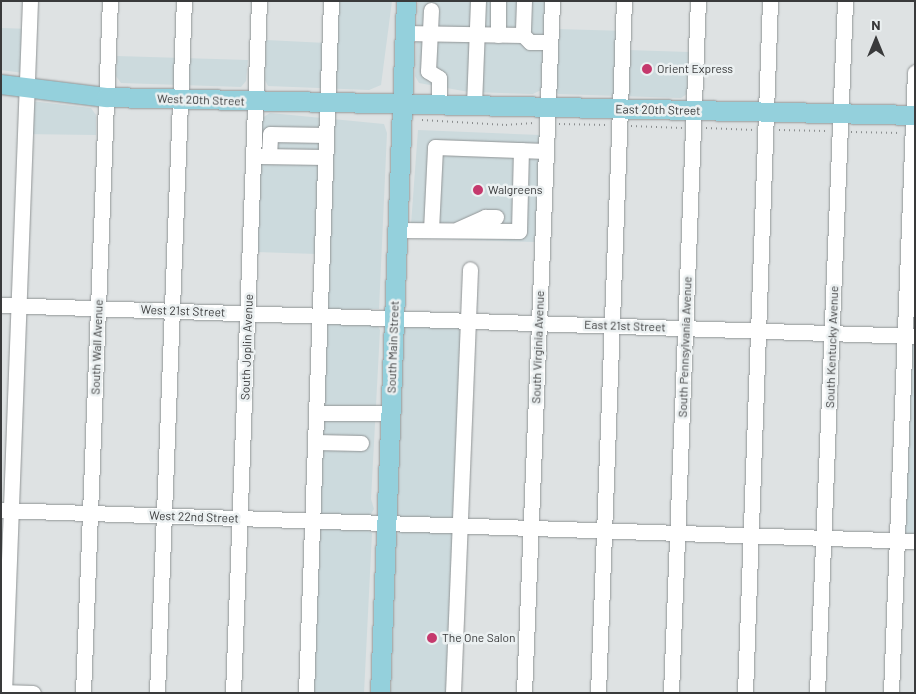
<!DOCTYPE html>
<html>
<head>
<meta charset="utf-8">
<style>
  body { margin:0 }
  #map { position:relative; width:916px; height:694px; overflow:hidden; background:#dee2e3; font-family:Barlow,sans-serif }
  div>[style] { position:absolute }
  [style*='--x'] { left:calc(var(--x)*1px); top:calc(var(--y)*1px); width:calc(var(--w)*1px); rotate:calc(var(--a)*1deg) }
  .built>* { inset:0; background:#ccdadd }
  .path>* { height:2px; margin-top:-1px; transform-origin:0; background:repeating-linear-gradient(90deg,#8a8d8e 0 1px,transparent 0 5px) }
  .roads { filter:drop-shadow(0 0 1px #919596) drop-shadow(0 0 1px #919596) }
  .minor>* { height:15px; margin:-7.5px; padding:0 7.5px; transform-origin:7.5px; border-radius:7.5px; background:#fff }
  .major>* { height:19px; margin:-9.5px; padding:0 9.5px; transform-origin:9.5px; border-radius:9.5px; background:#94d0dc }
  .dots>* { width:14px; height:14px; translate:-50% -50%; box-sizing:border-box; border:2px solid #ebf0f1; border-radius:50% }
  span { translate:-50% -50%; white-space:nowrap; text-align:center; line-height:1.15; -webkit-text-stroke:5px #ebf0f1; paint-order:stroke }
  .poi-label { font-size:12px; color:#393a3b }
  .left { translate:0 -50%; text-align:left }
  .street-label { font-size:12px; color:#393a3b }
  .frame { position:absolute; inset:0; border:2px solid #393a3b; pointer-events:none }
  .north { position:absolute; left:851px; top:15px; width:50px; height:50px; -webkit-text-stroke:4px #ebf0f1; paint-order:stroke; rotate:0deg; font-size:14px; font-weight:700; line-height:20px; text-align:center; color:#393a3b }
  .north::after { content:''; display:block; margin:auto; width:18px; height:22px; background:#393a3b; clip-path:polygon(50% 0,100% 100%,50% 72%,0 100%) }
</style>
</head>
<body>
<div id="map">
  <div class="built">
    <i style="clip-path:polygon(328px 1px,392px 1px,381px 85px,369px 90px,268px 86px,265px 80px,266px 40px,326px 43px)"></i>
    <i style="clip-path:polygon(418px 1px,545px 1px,541px 90px,533px 94px,469px 92px,419px 83px,415px 76px)"></i>
    <i style="clip-path:polygon(1px 28px,32px 29px,31px 74px,1px 70px)"></i>
    <i style="clip-path:polygon(556px 29px,627px 31px,627px 50px,689px 52px,687px 94px,681px 98px,558px 94px,555px 90px)"></i>
    <i style="clip-path:polygon(117px 56px,248px 60px,246px 81px,241px 87px,121px 83px,116px 76px)"></i>
    <i style="clip-path:polygon(22px 100px,91px 108px,96px 115px,96px 135px,21px 134px)"></i>
    <i style="clip-path:polygon(270px 113px,384px 124px,387px 133px,379px 309px,315px 309px,317px 254px,256px 252px,262px 118px)"></i>
    <i style="clip-path:polygon(418px 130px,540px 135px,535px 242px,410px 238px)"></i>
    <i style="clip-path:polygon(317px 320px,377px 324px,380px 330px,371px 499px,374px 509px,369px 517px,310px 515px)"></i>
    <i style="clip-path:polygon(407px 325px,470px 326px,462px 521px,401px 518px,397px 513px,403px 332px)"></i>
    <i style="clip-path:polygon(908px 341px,915px 341px,915px 536px,901px 536px)"></i>
    <i style="clip-path:polygon(309px 526px,366px 529px,372px 533px,364px 693px,302px 693px)"></i>
    <i style="clip-path:polygon(400px 530px,461px 531px,455px 693px,391px 693px,396px 536px)"></i>
  </div>
  <div class="path">
    <i style="--x:422;--y:120;--w:84;--a:3.4"></i>
    <i style="--x:506;--y:125;--w:28;--a:-4"></i>
    <i style="--x:559;--y:124;--w:48;--a:1.2"></i>
    <i style="--x:631;--y:126;--w:51;--a:2.2"></i>
    <i style="--x:706;--y:128;--w:48;--a:2.4"></i>
    <i style="--x:779;--y:130;--w:47;--a:1.2"></i>
    <i style="--x:851;--y:132;--w:50;--a:1.1"></i>
  </div>
  <div class="roads">
    <div class="minor">
      <i style="--x:524;--y:1;--w:34;--a:92"></i>
      <i style="--x:523;--y:35;--w:10;--a:45"></i>
      <i style="--x:530;--y:42;--w:20;--a:0"></i>
      <i style="--x:431;--y:10;--w:61;--a:92.8"></i>
      <i style="--x:428;--y:71;--w:13;--a:32"></i>
      <i style="--x:439;--y:78;--w:26;--a:90"></i>
      <i style="--x:404;--y:33;--w:119;--a:1"></i>
      <i style="--x:498;--y:35;--w:34;--a:-90"></i>
      <i style="--x:474;--y:105;--w:104;--a:-87.8"></i>
      <i style="--x:260;--y:156;--w:65;--a:0.9"></i>
      <i style="--x:269;--y:156;--w:22;--a:-87"></i>
      <i style="--x:270;--y:134;--w:56;--a:1"></i>
      <i style="--x:458;--y:229;--w:30;--a:-24"></i>
      <i style="--x:485;--y:217;--w:11;--a:0"></i>
      <i style="--x:398;--y:230;--w:121;--a:0.5"></i>
      <i style="--x:519;--y:231;--w:81;--a:-88.6"></i>
      <i style="--x:431;--y:230;--w:83;--a:-87.2"></i>
      <i style="--x:435;--y:147;--w:111;--a:2.1"></i>
      <i style="--x:1;--y:305;--w:915;--a:1.94"></i>
      <i style="--x:316;--y:413;--w:75;--a:0"></i>
      <i style="--x:315;--y:442;--w:46;--a:1.2"></i>
      <i style="--x:1;--y:510;--w:915;--a:1.94"></i>
      <i style="--x:1;--y:692;--w:32;--a:2"></i>
      <i style="--x:4;--y:693;--w:692;--a:-87.85"></i>
      <i style="--x:83;--y:693;--w:693;--a:-87.77"></i>
      <i style="--x:157;--y:693;--w:693;--a:-87.77"></i>
      <i style="--x:233;--y:693;--w:692;--a:-87.85"></i>
      <i style="--x:306;--y:693;--w:692;--a:-87.93"></i>
      <i style="--x:453;--y:693;--w:424;--a:-87.7"></i>
      <i style="--x:524;--y:693;--w:693;--a:-87.68"></i>
      <i style="--x:598;--y:693;--w:692;--a:-87.85"></i>
      <i style="--x:671;--y:693;--w:693;--a:-87.77"></i>
      <i style="--x:745;--y:693;--w:692;--a:-87.93"></i>
      <i style="--x:817;--y:693;--w:693;--a:-87.68"></i>
      <i style="--x:891;--y:693;--w:621;--a:-87.79"></i>
    </div>
    <div class="major">
      <i style="--x:1;--y:84;--w:106;--a:7.1"></i>
      <i style="--x:106;--y:97;--w:809;--a:1.27"></i>
      <i style="--x:380;--y:693;--w:692;--a:-87.85"></i>
    </div>
  </div>
  <div class="dots">
    <i style="left:647px;top:69px;background:#c5396d"></i>
    <i style="left:478px;top:190px;background:#c5396d"></i>
    <i style="left:432px;top:638px;background:#c5396d"></i>
  </div>
  <div class="poi-label">
    <span class="left" style="left:657px;top:69px">Orient Express</span>
    <span class="left" style="left:488px;top:190px">Walgreens</span>
    <span class="left" style="left:442px;top:638px">The One Salon</span>
  </div>
  <div class="street-label">
    <span style="left:201px;top:100px;rotate:2deg">West 20th Street</span>
    <span style="left:658px;top:110px;rotate:1deg">East 20th Street</span>
    <span style="left:183px;top:311px;rotate:2deg">West 21st Street</span>
    <span style="left:625px;top:326px;rotate:2deg">East 21st Street</span>
    <span style="left:97px;top:347px;rotate:-88deg">South Wall Avenue</span>
    <span style="left:247px;top:347px;rotate:-88deg">South Joplin Avenue</span>
    <span style="left:393px;top:347px;rotate:-88deg">South Main Street</span>
    <span style="left:538px;top:347px;rotate:-88deg">South Virginia Avenue</span>
    <span style="left:685px;top:347px;rotate:-88deg">South Pennsylvania Avenue</span>
    <span style="left:832px;top:347px;rotate:-88deg">South Kentucky Avenue</span>
    <span style="left:194px;top:517px;rotate:2deg">West 22nd Street</span>
  </div>
  <div class="frame"></div>
  <div class="north">N</div>
</div>
</body>
</html>
